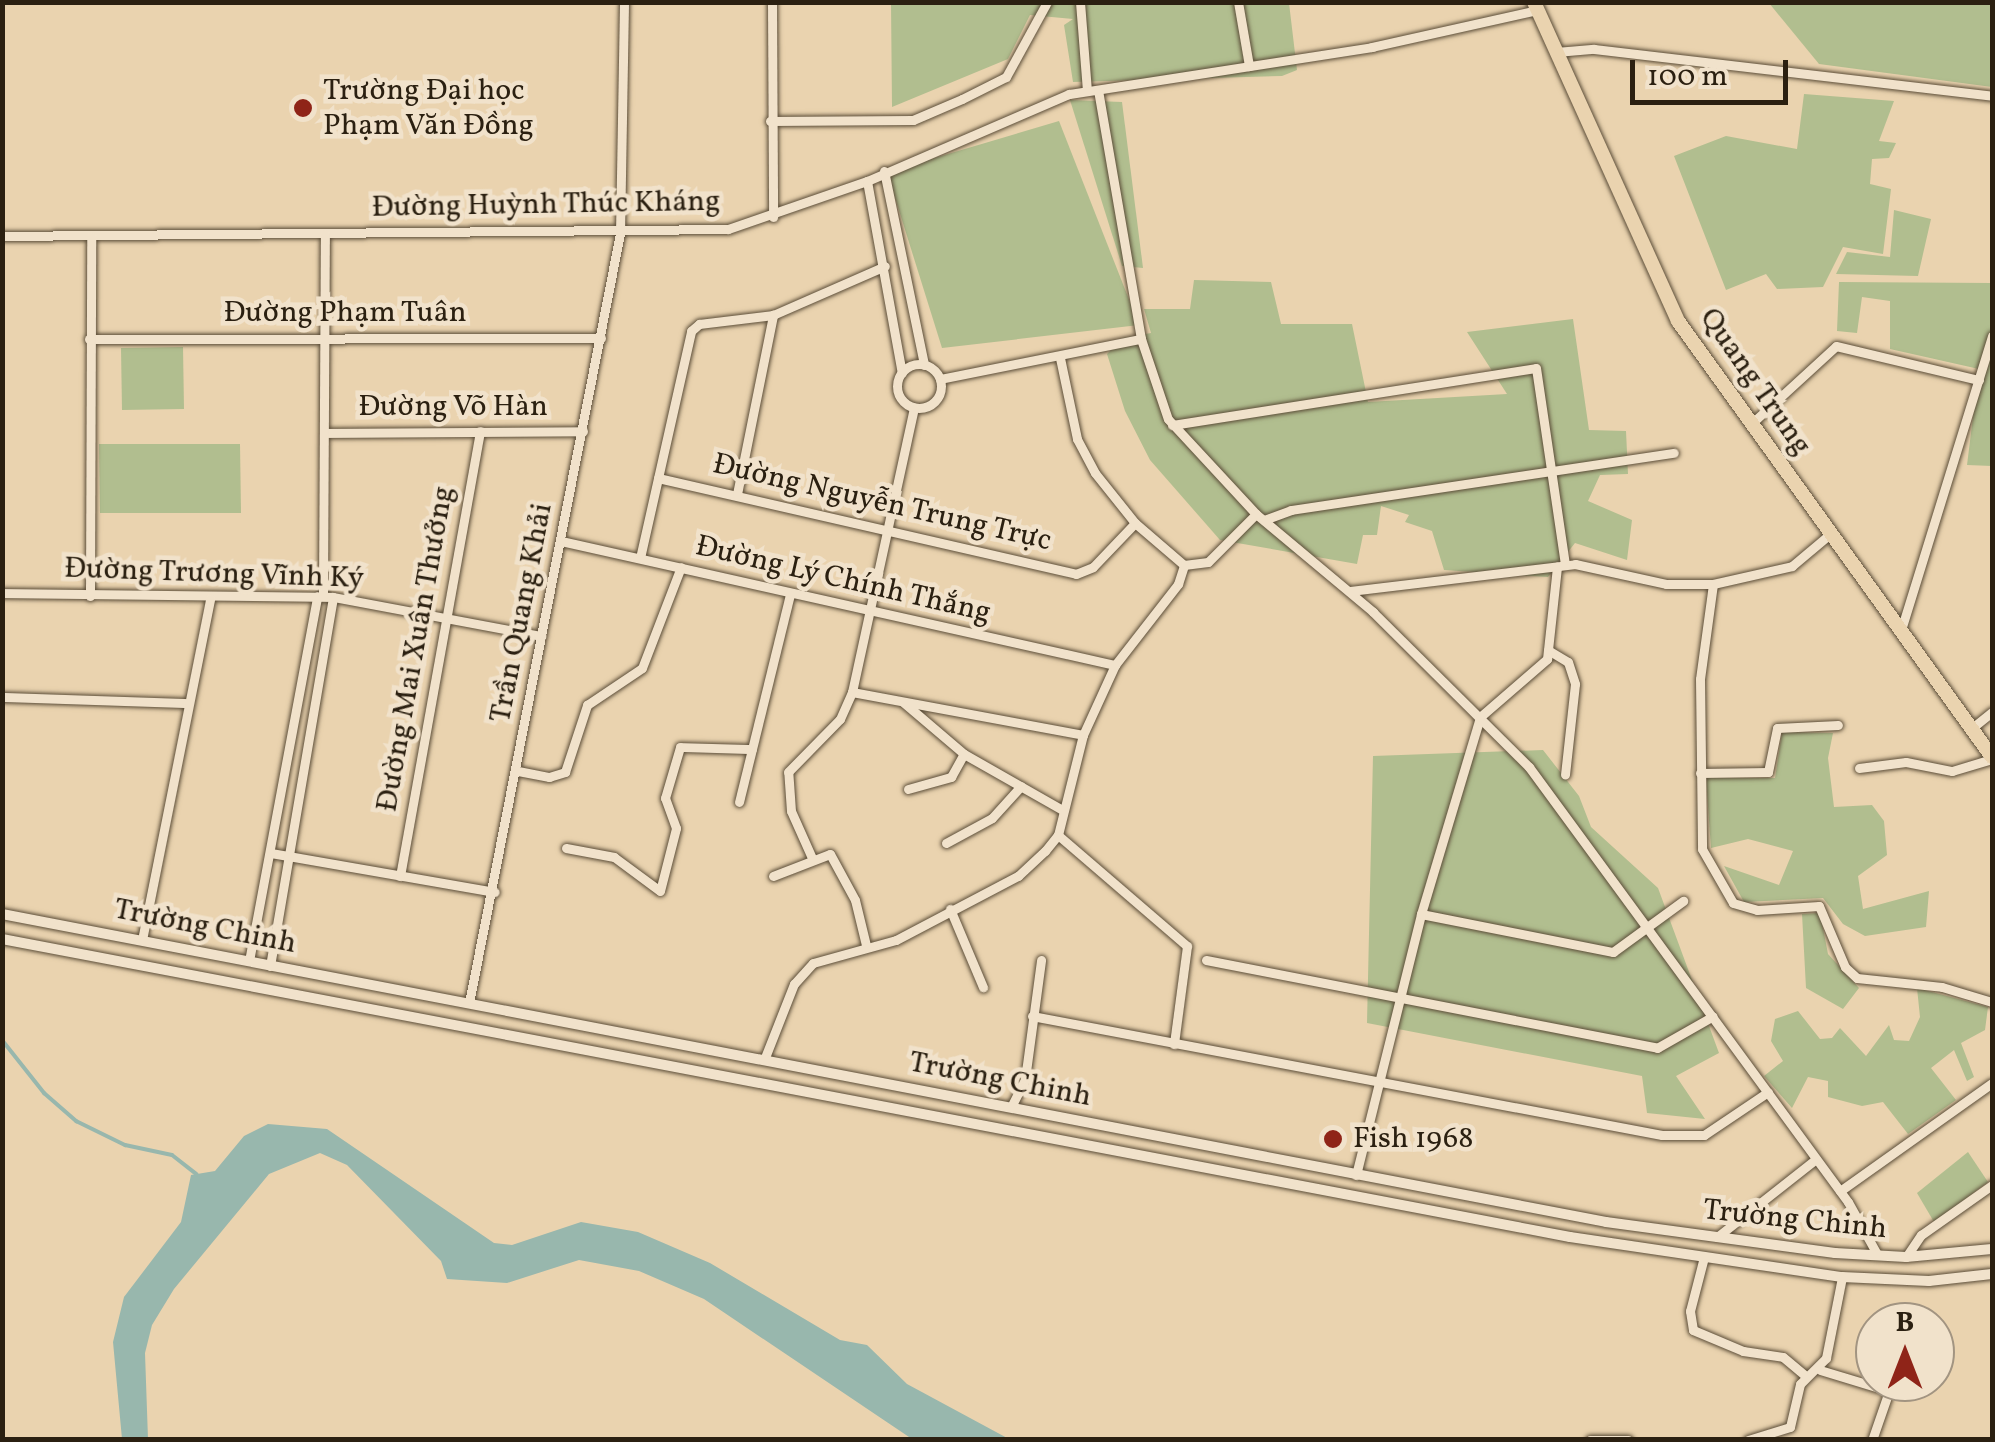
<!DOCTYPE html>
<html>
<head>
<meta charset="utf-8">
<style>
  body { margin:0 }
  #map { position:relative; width:1995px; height:1442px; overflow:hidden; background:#ead3af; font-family:Vollkorn,serif }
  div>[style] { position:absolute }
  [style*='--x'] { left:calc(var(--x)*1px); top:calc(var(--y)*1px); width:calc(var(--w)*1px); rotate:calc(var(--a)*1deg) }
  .green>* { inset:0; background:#b1be8f }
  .water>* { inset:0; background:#98b7ad }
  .stream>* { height:4px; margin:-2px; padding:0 2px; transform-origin:2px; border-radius:2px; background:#98b7ad }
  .roads { filter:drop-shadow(0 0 2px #5b4d38) drop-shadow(0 0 2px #5b4d38) }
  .minor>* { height:9px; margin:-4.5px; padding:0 4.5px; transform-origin:4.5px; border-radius:4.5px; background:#f1e2cb }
  .minor>.ring { margin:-4.5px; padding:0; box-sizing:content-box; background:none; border:9px solid #f1e2cb; border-radius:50% }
  .tertiary>* { height:10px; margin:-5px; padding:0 5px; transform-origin:5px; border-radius:5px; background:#f1e2cb }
  .primary>* { height:14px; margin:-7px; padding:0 7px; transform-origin:7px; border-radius:7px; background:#ead3af }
  .dots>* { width:28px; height:28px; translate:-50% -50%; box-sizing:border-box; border:5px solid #f1e2cb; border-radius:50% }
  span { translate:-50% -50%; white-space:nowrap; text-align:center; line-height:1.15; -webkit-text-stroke:9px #f1e2cb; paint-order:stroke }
  .poi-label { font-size:30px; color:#2b2011 }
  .left { translate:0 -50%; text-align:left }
  .street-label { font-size:30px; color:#2b2011 }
  .frame { position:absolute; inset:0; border:5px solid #2b2011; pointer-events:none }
  .north { position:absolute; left:1855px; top:1302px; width:100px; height:100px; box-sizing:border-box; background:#f1e2cb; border:2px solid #a29481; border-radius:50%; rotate:0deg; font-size:28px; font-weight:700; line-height:40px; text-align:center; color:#2b2011 }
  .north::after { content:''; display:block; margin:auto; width:35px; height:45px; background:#8f2418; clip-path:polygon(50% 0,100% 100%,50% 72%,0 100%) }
  .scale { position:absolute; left:1630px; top:60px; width:158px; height:45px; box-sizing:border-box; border:5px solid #2b2011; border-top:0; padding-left:12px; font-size:30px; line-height:35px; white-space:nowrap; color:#2b2011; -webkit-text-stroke:8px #f1e2cb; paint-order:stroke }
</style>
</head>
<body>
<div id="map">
  <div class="green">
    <i style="clip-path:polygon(891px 3px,1289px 3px,1297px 70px,1282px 76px,1073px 82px,1064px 25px,1073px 19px,1030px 15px,1008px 59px,892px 107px)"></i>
    <i style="clip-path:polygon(1769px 3px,1992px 3px,1992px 87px,1819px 64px)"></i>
    <i style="clip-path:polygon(1804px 94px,1894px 101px,1879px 141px,1896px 143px,1889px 158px,1872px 159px,1870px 184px,1891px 189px,1883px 254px,1843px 247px,1823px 287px,1777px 289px,1766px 274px,1726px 290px,1674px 156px,1726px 136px,1797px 149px)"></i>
    <i style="clip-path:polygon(1070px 100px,1122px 102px,1143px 268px,1122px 266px)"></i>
    <i style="clip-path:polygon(1059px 121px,1139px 325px,942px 348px,887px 172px)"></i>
    <i style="clip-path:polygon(1894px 210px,1931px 219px,1918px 276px,1836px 274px,1847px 252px,1890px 257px)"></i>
    <i style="clip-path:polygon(1194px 280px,1271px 282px,1281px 324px,1352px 324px,1368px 402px,1507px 394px,1467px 332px,1573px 319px,1589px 430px,1626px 431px,1628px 474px,1600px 475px,1588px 501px,1632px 520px,1627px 560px,1575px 543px,1548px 577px,1444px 570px,1432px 531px,1405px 522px,1409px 515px,1381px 506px,1377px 535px,1363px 535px,1357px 564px,1220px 540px,1150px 460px,1125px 411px,1107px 354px,1123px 338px,1151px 333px,1144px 309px,1190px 309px)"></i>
    <i style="clip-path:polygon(1839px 282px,1992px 283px,1992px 466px,1967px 465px,1979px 369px,1890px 349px,1890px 301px,1862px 297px,1857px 333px,1837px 331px)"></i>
    <i style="clip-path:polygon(183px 347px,184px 409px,122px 410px,121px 348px)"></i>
    <i style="clip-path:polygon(99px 444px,240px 444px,241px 513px,100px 513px)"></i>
    <i style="clip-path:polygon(1782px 732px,1833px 733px,1828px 758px,1834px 807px,1872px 805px,1884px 821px,1887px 855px,1858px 876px,1863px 909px,1929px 891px,1926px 927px,1865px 936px,1843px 924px,1823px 898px,1744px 902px,1724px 866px,1779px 885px,1793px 851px,1748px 839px,1711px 848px,1706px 778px,1775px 778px)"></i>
    <i style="clip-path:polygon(1543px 750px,1579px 796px,1591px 827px,1658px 888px,1719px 1053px,1676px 1076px,1705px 1119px,1647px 1113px,1642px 1076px,1367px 1023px,1373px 756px)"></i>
    <i style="clip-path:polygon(1820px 913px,1828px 954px,1859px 988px,1843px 1009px,1806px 988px,1802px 914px)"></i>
    <i style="clip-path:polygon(1917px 988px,1988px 1007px,1985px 1030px,1961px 1043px,1974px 1077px,1967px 1081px,1954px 1050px,1931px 1068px,1956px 1100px,1908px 1134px,1883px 1102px,1862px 1106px,1828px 1097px,1828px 1081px,1808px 1077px,1792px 1108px,1764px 1076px,1783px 1061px,1771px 1041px,1775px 1019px,1798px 1011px,1820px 1039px,1832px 1038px,1840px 1028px,1866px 1056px,1889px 1025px,1894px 1040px,1909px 1041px,1920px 1017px)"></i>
    <i style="clip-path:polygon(1968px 1152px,1988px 1182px,1934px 1222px,1917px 1193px)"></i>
  </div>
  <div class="water">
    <i style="clip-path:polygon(268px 1124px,327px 1129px,494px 1243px,512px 1245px,581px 1222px,638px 1232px,710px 1263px,840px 1340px,867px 1345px,907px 1384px,1009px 1439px,912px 1439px,704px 1299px,639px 1271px,579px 1260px,507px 1283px,447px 1279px,441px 1261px,347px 1165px,320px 1153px,269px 1174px,174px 1289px,152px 1325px,145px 1353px,148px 1439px,122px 1439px,113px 1342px,124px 1297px,181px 1222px,191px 1175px,215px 1171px,244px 1136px)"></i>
  </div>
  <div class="stream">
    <i style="--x:2;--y:1040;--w:68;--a:51.6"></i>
    <i style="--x:44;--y:1093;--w:43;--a:41.2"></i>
    <i style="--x:76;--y:1121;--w:55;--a:26.1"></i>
    <i style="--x:125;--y:1145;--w:48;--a:12"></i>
    <i style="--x:172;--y:1155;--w:31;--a:38"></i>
  </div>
  <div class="roads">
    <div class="minor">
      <i style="--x:772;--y:2;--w:215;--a:89.7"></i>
      <i style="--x:1080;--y:2;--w:88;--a:85.5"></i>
      <i style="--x:1238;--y:2;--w:65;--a:80.2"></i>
      <i style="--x:1556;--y:52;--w:38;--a:-5"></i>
      <i style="--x:1594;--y:49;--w:401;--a:6.7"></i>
      <i style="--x:1098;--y:90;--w:253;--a:80.2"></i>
      <i style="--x:1141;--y:339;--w:84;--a:71.4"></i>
      <i style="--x:1168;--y:419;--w:129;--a:47.2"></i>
      <i style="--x:1256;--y:514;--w:153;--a:39.9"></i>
      <i style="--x:1373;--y:612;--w:220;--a:44.8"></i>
      <i style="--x:1529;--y:767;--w:539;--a:53.75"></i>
      <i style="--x:1848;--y:1202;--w:60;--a:60.9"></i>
      <i style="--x:770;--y:121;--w:143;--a:-0.4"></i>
      <i style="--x:913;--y:120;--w:53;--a:-23.2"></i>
      <i style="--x:962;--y:99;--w:49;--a:-26.6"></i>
      <i style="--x:1006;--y:77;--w:85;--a:-61.3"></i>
      <i style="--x:884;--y:171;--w:198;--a:78.3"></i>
      <i style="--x:867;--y:181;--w:195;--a:79.7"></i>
      <i style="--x:2;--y:236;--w:726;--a:-0.55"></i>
      <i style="--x:728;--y:229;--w:147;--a:-19.1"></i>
      <i style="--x:867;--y:181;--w:220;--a:-23.3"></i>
      <i style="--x:1069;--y:94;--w:307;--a:-8.8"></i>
      <i style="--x:1372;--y:47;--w:169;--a:-12.6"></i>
      <i style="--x:89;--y:339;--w:512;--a:-0.11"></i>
      <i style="--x:1060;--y:358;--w:83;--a:78.1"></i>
      <i style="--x:1077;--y:439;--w:38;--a:62"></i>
      <i style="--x:1095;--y:473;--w:64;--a:51.3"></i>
      <i style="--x:1135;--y:523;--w:65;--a:40.6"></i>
      <i class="ring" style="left:897px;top:364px;width:35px;height:35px"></i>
      <i style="--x:940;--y:379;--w:205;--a:-11.3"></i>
      <i style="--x:1751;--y:424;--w:115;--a:-42.5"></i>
      <i style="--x:1836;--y:346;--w:147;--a:13.4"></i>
      <i style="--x:1172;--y:425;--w:368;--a:-8.9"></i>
      <i style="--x:1536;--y:368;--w:199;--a:81.6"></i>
      <i style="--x:324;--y:433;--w:259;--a:-0.4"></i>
      <i style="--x:658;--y:478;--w:429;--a:12.9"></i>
      <i style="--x:1076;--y:574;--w:18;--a:-22"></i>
      <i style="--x:1093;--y:567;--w:61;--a:-46.3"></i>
      <i style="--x:737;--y:494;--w:183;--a:-78.6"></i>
      <i style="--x:1264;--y:520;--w:29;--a:-20"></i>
      <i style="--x:1291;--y:510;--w:387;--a:-8.5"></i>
      <i style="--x:561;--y:541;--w:568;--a:12.62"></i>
      <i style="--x:640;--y:558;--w:233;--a:-77.3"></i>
      <i style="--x:691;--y:331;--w:11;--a:-41"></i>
      <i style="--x:699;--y:324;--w:75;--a:-6.9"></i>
      <i style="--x:773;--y:315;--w:122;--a:-23.6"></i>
      <i style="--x:1184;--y:565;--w:24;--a:-7"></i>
      <i style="--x:1208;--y:562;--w:68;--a:-45"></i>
      <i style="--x:1713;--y:584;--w:96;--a:97.8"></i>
      <i style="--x:1700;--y:679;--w:170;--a:89.3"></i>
      <i style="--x:1702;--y:849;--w:62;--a:60.1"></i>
      <i style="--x:1733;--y:903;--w:25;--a:16"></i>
      <i style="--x:1757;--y:910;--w:62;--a:-3.7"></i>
      <i style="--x:1819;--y:906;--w:66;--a:66.9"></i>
      <i style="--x:1845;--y:967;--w:16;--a:43"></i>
      <i style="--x:1857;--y:978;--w:85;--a:6"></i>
      <i style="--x:1942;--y:987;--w:52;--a:16.7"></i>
      <i style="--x:1350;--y:591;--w:227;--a:-6.8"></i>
      <i style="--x:1575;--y:564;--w:93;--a:12.4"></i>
      <i style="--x:1666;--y:584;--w:47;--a:0"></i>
      <i style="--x:1713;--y:584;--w:81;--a:-12.8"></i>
      <i style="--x:1792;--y:566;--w:50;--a:-40.1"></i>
      <i style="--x:2;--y:593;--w:331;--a:0.7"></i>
      <i style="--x:333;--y:597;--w:212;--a:10.6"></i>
      <i style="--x:90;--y:596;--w:359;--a:-89.8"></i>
      <i style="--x:323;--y:596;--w:362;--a:-89.7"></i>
      <i style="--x:1901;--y:630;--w:308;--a:-72.8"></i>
      <i style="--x:1548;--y:650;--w:23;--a:31"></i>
      <i style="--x:1568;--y:662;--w:23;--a:72"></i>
      <i style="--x:1575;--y:684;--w:91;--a:96.3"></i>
      <i style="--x:852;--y:692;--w:235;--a:10.5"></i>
      <i style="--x:2;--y:697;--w:185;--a:1.9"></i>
      <i style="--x:903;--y:702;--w:80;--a:40.4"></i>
      <i style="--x:964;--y:754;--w:112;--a:29.6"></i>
      <i style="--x:1972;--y:728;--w:26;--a:-39"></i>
      <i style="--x:1859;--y:768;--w:47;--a:-7.3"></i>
      <i style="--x:1906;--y:762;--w:47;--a:11.1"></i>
      <i style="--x:1952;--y:771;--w:42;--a:-16.7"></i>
      <i style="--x:518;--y:771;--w:32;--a:11"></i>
      <i style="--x:549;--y:777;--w:17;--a:-17"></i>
      <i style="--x:565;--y:772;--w:71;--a:-71.8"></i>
      <i style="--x:587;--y:705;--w:66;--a:-33.9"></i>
      <i style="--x:642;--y:668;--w:108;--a:-68.9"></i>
      <i style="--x:1700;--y:773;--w:68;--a:-0.8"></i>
      <i style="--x:1768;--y:772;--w:45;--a:-78.4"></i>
      <i style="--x:1777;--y:728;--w:61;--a:-2.8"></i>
      <i style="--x:908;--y:789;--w:45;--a:-15.6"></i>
      <i style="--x:951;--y:777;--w:26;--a:-61"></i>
      <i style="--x:739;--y:802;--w:213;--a:-76.2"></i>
      <i style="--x:1058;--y:835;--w:170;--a:40.7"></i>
      <i style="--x:1187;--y:946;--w:99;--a:97.6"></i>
      <i style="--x:946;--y:843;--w:52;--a:-28.5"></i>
      <i style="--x:992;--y:818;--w:43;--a:-47.8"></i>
      <i style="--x:566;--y:848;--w:49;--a:10.6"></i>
      <i style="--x:614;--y:857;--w:57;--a:36.5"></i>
      <i style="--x:660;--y:891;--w:65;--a:-75.7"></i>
      <i style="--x:676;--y:828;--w:32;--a:-110"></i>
      <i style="--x:665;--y:798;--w:53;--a:-73.6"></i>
      <i style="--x:680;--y:747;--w:72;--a:1.6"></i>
      <i style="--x:271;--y:853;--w:227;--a:9.9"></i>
      <i style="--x:812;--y:858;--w:51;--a:-114.1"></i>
      <i style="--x:791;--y:811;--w:39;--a:-94"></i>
      <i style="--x:788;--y:772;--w:74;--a:-45.5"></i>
      <i style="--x:840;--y:719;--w:30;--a:-66"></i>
      <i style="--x:852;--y:692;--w:291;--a:-77.7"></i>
      <i style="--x:400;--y:876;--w:452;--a:-79.8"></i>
      <i style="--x:773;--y:876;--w:61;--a:-21.1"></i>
      <i style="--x:830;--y:854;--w:52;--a:61.5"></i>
      <i style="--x:855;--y:900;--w:46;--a:76.3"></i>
      <i style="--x:950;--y:909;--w:85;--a:67.1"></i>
      <i style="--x:1421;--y:914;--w:196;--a:11.2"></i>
      <i style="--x:1613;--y:952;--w:87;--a:-36.1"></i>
      <i style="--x:142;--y:940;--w:348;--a:-78.7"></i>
      <i style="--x:1206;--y:960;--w:460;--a:11"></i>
      <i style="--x:1657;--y:1048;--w:64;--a:-29.7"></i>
      <i style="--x:249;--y:961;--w:371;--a:-79.4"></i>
      <i style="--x:270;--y:966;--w:374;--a:-80.3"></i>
      <i style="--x:469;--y:1003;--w:785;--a:-78.9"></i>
      <i style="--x:620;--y:233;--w:231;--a:-89"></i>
      <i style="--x:1032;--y:1016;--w:641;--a:10.7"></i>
      <i style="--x:1662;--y:1135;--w:42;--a:0"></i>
      <i style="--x:1704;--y:1135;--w:77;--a:-33.9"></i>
      <i style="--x:764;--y:1060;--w:82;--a:-68.5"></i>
      <i style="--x:794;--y:984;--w:28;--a:-48"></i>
      <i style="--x:813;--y:963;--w:86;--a:-15.5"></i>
      <i style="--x:896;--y:940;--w:138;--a:-27.7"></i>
      <i style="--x:1018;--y:876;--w:37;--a:-43"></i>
      <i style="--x:1045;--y:851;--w:21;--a:-51"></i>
      <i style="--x:1058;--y:835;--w:103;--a:-76"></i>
      <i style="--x:1083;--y:735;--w:77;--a:-65.4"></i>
      <i style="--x:1115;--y:665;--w:103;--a:-52.1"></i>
      <i style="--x:1178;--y:584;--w:20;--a:-72"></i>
      <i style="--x:1011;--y:1107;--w:31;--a:-63"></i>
      <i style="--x:1025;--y:1079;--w:120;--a:-82.3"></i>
      <i style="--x:1356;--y:1175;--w:269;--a:-76"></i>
      <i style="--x:1421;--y:914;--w:206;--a:-73.3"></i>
      <i style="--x:1480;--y:717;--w:89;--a:-40.9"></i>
      <i style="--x:1547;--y:659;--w:93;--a:-83.8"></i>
      <i style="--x:1840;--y:1191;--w:186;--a:-35.4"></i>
      <i style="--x:1717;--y:1237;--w:126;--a:-38.2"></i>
      <i style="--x:1704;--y:1257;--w:56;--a:104.5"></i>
      <i style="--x:1690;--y:1311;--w:19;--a:81"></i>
      <i style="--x:1693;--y:1330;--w:54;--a:22.8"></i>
      <i style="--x:1743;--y:1351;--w:40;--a:8.5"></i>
      <i style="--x:1783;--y:1357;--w:30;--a:40"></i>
      <i style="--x:1906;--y:1257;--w:27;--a:-56"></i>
      <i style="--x:1921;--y:1235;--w:87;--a:-35.2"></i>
      <i style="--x:1820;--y:1370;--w:72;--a:16.9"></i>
      <i style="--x:1889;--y:1391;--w:52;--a:109.1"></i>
      <i style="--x:1590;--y:1440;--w:38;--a:0"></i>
      <i style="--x:1748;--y:1440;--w:44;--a:-17.2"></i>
      <i style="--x:1790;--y:1427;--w:44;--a:-76.9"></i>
      <i style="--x:1800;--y:1384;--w:37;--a:-45"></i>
      <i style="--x:1826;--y:1358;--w:83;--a:-78.8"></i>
    </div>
    <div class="tertiary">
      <i style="--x:2;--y:914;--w:1633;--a:10.87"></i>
      <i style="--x:1606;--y:1222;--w:231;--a:7.7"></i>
      <i style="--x:1835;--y:1253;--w:71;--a:3.2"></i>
      <i style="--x:1906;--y:1257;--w:86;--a:-5.3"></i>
      <i style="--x:2;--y:939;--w:1596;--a:10.76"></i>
      <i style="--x:1570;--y:1237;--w:275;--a:8.4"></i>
      <i style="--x:1842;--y:1277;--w:87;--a:2.6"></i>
      <i style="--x:1929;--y:1281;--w:63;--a:-6.3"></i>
    </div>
    <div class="primary">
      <i style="--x:1534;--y:2;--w:350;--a:65.7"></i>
      <i style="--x:1678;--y:321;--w:537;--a:54.24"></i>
    </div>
  </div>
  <div class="dots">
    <i style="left:303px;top:108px;background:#8f2418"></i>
    <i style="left:1333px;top:1139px;background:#8f2418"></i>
  </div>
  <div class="poi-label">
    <span class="left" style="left:323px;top:108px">Trường Đại học<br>Phạm Văn Đồng</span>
    <span class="left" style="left:1353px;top:1139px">Fish 1968</span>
  </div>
  <div class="street-label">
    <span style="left:546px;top:205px;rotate:-1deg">Đường Huỳnh Thúc Kháng</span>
    <span style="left:345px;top:313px">Đường Phạm Tuân</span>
    <span style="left:1755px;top:382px;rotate:55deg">Quang Trung</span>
    <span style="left:453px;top:407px">Đường Võ Hàn</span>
    <span style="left:882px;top:503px;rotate:13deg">Đường Nguyễn Trung Trực</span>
    <span style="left:214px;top:574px;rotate:2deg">Đường Trương Vĩnh Ký</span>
    <span style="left:843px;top:580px;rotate:13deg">Đường Lý Chính Thắng</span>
    <span style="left:522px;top:613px;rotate:-79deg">Trần Quang Khải</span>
    <span style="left:416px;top:649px;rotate:-80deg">Đường Mai Xuân Thưởng</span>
    <span style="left:205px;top:927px;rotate:11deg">Trường Chinh</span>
    <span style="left:1000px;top:1080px;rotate:11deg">Trường Chinh</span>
    <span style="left:1795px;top:1220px;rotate:6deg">Trường Chinh</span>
  </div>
  <div class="frame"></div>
  <div class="north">B</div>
  <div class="scale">100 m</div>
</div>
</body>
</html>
